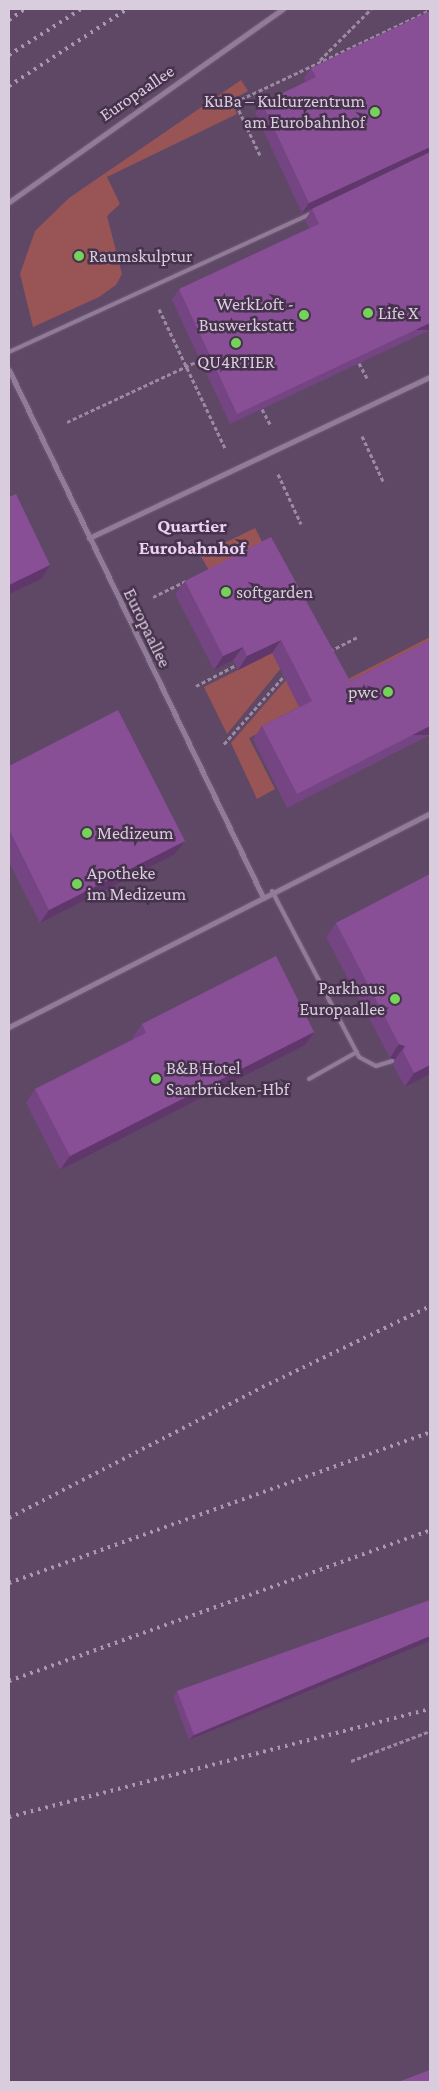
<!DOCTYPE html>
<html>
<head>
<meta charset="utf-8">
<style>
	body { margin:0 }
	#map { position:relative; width:439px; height:2091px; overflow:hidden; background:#513d57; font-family:"Crimson Pro",serif }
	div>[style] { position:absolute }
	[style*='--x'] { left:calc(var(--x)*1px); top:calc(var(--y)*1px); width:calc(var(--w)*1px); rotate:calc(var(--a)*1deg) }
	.built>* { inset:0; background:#5f4866; transform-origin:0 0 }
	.green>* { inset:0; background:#995456 }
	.path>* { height:3px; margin-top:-1.5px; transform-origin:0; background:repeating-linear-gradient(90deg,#9b8ba0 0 4px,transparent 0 6.5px) }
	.roads { filter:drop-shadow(0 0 1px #6d5d73) drop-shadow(0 0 1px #6d5d73) }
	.lane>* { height:4px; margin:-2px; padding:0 2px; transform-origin:2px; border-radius:2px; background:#927b98 }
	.street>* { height:5px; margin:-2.5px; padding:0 2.5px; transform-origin:2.5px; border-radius:2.5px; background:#927b98 }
	.rail>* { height:4px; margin-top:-2px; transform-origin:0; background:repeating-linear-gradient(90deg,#a899ad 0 2.5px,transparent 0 7.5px) }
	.wall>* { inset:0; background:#754482 }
	.shaded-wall>* { inset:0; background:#5f376a; transform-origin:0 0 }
	.building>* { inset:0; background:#884f97 }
	.dots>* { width:14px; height:14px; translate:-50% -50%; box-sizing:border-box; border:2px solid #46324c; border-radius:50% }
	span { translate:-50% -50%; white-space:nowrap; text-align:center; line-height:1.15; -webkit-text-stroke:5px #46324c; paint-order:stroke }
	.street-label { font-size:18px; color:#d9cddd }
	.poi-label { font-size:18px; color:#d9cddd }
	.right { translate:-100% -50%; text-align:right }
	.left { translate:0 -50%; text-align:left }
	.neighbourhood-label { font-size:19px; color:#ebd2f2; font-weight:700 }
	.frame { position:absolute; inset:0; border:10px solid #d9cddd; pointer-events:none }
</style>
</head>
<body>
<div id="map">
	<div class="built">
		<div style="left:9px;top:9px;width:421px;height:2073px"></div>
	</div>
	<div class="green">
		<div style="clip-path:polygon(241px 80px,248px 91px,231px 100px,237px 114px,107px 177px,120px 204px,107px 216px,122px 274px,116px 285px,99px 297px,33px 327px,20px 274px,35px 231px,69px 198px)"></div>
		<div style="clip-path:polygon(255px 528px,309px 634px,227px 734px,204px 687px,262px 658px,200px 555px)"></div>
		<div style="clip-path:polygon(430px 637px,430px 646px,249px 738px,275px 789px,257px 799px,231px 743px,285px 681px,298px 675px,311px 698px)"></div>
	</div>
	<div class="path">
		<div style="--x:418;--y:16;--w:13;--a:-27"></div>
		<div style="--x:320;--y:60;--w:72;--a:-45"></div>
		<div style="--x:260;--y:155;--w:59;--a:-115.3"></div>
		<div style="--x:235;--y:102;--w:202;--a:-25.2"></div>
		<div style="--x:418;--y:16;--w:4;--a:63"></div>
		<div style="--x:159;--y:309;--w:154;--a:64.6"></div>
		<div style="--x:359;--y:363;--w:19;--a:62"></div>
		<div style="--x:262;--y:409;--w:19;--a:62"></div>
		<div style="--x:67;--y:422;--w:147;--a:-25"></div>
		<div style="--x:362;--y:436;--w:50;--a:65"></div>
		<div style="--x:278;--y:474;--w:55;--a:65.3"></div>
		<div style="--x:153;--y:597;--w:39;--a:-26"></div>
		<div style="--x:330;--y:651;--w:30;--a:-27"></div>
		<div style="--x:196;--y:686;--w:45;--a:-27.7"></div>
		<div style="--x:224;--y:744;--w:92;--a:-48.5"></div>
		<div style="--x:351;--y:1761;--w:85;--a:-20.8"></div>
	</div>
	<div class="roads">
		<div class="lane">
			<div style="--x:9;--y:352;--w:332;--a:-24.6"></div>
			<div style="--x:272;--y:891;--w:187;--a:62.3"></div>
			<div style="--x:359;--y:1057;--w:19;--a:28"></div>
			<div style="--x:376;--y:1066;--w:17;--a:-17"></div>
			<div style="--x:309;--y:1079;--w:55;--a:-29.4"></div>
		</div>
		<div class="street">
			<div style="--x:9;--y:202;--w:335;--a:-35.2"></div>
			<div style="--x:9;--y:370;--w:585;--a:64.27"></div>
			<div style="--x:89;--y:538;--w:377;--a:-25.3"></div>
			<div style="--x:9;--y:1027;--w:472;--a:-26.9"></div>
		</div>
	</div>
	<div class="rail">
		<div style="--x:9;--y:20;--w:19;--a:-35"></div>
		<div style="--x:9;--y:55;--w:85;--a:-32.6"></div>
		<div style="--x:9;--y:86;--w:141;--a:-33.1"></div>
		<div style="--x:9;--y:1518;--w:292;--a:-27.3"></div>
		<div style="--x:269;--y:1384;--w:179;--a:-25.8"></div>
		<div style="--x:9;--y:1583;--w:447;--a:-19.7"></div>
		<div style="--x:9;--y:1681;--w:447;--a:-19.7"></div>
		<div style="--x:9;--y:1817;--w:435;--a:-14.4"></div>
	</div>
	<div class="wall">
		<div style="clip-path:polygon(430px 11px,430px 330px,230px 424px,172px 300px,179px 289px,309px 228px,305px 220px,312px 209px,356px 188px,302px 213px,255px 113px,262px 103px,306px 82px,304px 78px,311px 68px)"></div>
		<div style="clip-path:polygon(185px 581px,350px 681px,430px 640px,430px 735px,287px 808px,253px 739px,262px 726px,299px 707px,272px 653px,238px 670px,233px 660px,214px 670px,175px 594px)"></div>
		<div style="clip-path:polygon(9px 766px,185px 841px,175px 854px,40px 923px,9px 862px)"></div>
		<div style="clip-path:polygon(430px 874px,430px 1074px,405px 1087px,393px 1065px,395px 1059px,390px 1058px,326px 937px,336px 923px)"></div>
		<div style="clip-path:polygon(142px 1024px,314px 1032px,305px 1045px,60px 1170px,26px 1103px,35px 1089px,133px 1039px,132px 1038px)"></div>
		<div style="clip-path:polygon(430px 1600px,189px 1740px,173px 1697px,177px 1691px)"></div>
	</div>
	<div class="shaded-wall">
		<div style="clip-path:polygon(430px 147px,430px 152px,428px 155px,302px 213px,309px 203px)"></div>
		<div style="left:430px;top:323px;width:7px;height:213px;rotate:90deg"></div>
		<div style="clip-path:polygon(50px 565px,41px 579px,9px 594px,9px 585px)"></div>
		<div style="clip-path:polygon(281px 640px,272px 653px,238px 670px,247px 656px)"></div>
		<div style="clip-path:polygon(243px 647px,233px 660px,214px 670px,223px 656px)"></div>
		<div style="left:430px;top:726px;width:9px;height:149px;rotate:90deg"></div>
		<div style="clip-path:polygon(185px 841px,175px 854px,40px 923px,49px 910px)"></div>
		<div style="clip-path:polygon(314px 1032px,305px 1045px,60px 1170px,70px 1156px)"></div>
		<div style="clip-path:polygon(399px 1044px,405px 1046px,395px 1059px,390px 1058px)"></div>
		<div style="clip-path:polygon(430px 1065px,430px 1074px,405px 1087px,414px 1073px)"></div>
		<div style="clip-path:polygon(430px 1636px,430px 1641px,189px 1740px,194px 1735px)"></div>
	</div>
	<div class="building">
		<div style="clip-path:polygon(430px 11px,430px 147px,309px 203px,262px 103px,316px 77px,311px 68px)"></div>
		<div style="clip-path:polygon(430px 152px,430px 323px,237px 414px,179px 289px,319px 224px,312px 209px)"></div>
		<div style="clip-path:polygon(16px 494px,50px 565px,9px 585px,9px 497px)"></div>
		<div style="clip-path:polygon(271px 537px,350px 681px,430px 640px,430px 726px,297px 794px,262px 726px,312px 701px,281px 640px,247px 656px,243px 647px,223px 656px,185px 581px)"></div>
		<div style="clip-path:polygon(118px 710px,185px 841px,49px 910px,9px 829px,9px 766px)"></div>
		<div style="clip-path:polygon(430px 874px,430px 1065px,414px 1073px,403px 1051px,405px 1046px,399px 1044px,336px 923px)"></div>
		<div style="clip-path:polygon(276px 956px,314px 1032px,70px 1156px,35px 1089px,146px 1033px,142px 1024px)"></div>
		<div style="clip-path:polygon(430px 1600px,430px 1636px,194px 1735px,177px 1691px)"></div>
		<div style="clip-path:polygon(430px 2070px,430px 2082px,398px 2082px)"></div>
	</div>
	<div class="dots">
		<div style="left:375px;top:112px;background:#76d25a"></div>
		<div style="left:79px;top:256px;background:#76d25a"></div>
		<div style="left:368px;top:313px;background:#76d25a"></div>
		<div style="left:304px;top:315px;background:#76d25a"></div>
		<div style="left:236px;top:343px;background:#76d25a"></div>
		<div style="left:226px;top:592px;background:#76d25a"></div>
		<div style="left:388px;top:692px;background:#76d25a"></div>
		<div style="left:87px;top:833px;background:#76d25a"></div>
		<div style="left:77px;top:884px;background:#76d25a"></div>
		<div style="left:395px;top:999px;background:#76d25a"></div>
		<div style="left:156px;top:1079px;background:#76d25a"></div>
	</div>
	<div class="street-label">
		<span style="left:137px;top:93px;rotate:-34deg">Europaallee</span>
		<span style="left:147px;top:628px;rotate:64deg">Europaallee</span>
	</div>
	<div class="poi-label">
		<span class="right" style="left:365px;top:112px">KuBa – Kulturzentrum<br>am Eurobahnhof</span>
		<span class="left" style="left:89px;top:256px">Raumskulptur</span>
		<span class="right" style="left:294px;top:315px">WerkLoft -<br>Buswerkstatt</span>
		<span class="left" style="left:378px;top:313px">Life X</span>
		<span style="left:236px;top:362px">QU4RTIER</span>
		<span class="left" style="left:236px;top:592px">softgarden</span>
		<span class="right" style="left:378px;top:692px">pwc</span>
		<span class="left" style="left:97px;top:833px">Medizeum</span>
		<span class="left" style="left:87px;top:884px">Apotheke<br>im Medizeum</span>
		<span class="right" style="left:385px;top:999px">Parkhaus<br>Europaallee</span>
		<span class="left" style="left:166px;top:1079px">B&amp;B Hotel<br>Saarbrücken-Hbf</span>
	</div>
	<div class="neighbourhood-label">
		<span style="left:192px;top:537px">Quartier<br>Eurobahnhof</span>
	</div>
	<div class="frame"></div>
</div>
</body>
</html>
